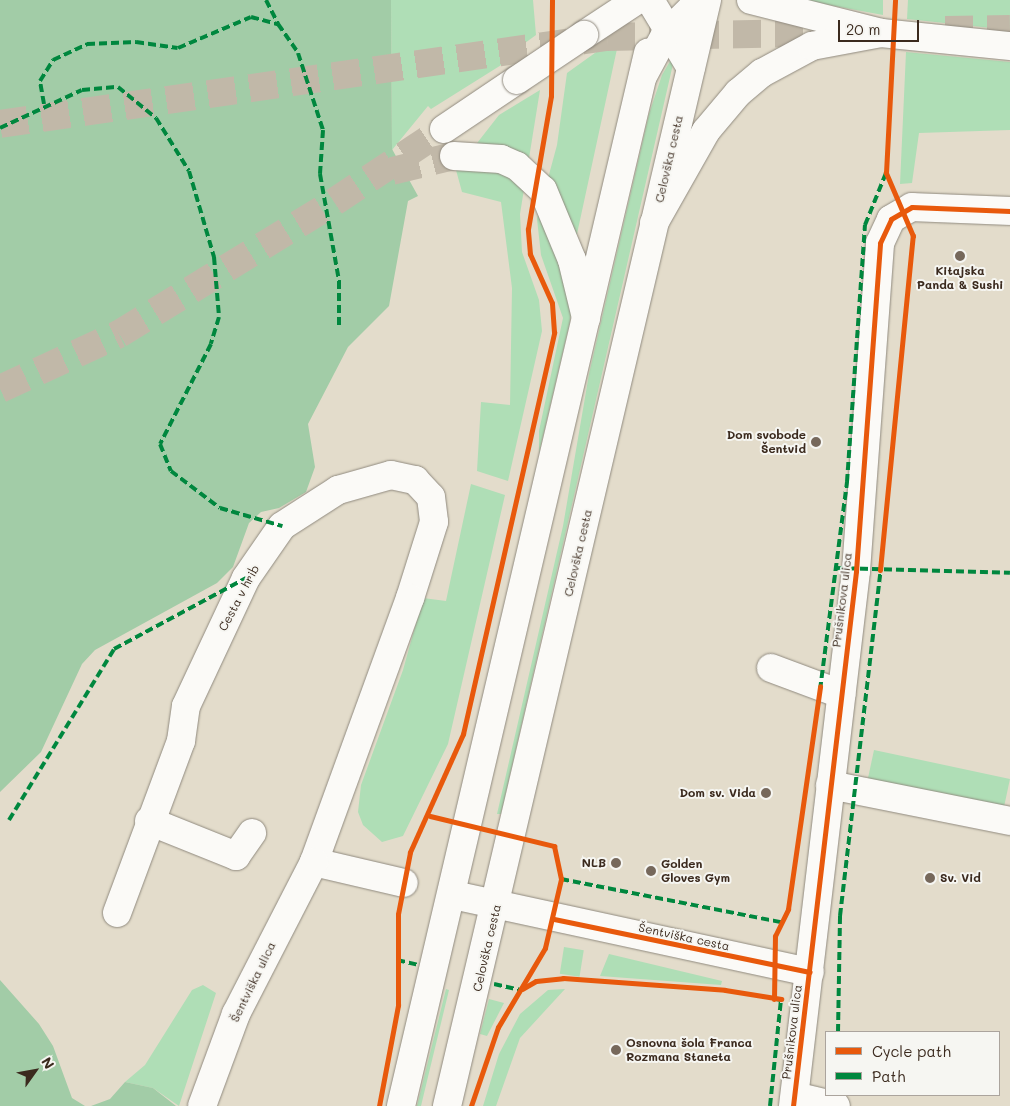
<!DOCTYPE html>
<html>
<head>
<meta charset="utf-8">
<style>
	body { margin:0 }
	#map { position:relative; width:1010px; height:1106px; overflow:hidden; background:#e3dccb; font-family:Mali,sans-serif }
	div>[style] { position:absolute }
	[style*='--x'] { left:calc(var(--x)*1px); top:calc(var(--y)*1px); width:calc(var(--w)*1px); rotate:calc(var(--a)*1deg) }
	.green>* { inset:0; background:#afdeb6; transform-origin:0 0 }
	.forest>* { inset:0; background:#a2cca7 }
	.highway-tunnel>* { height:28px; margin-top:-14px; transform-origin:0; background:repeating-linear-gradient(90deg,#c1b8a8 0 28px,transparent 0 42px) }
	.roads { filter:drop-shadow(0 0 1px #908a7f) drop-shadow(0 0 1px #908a7f) }
	.minor>* { height:28px; margin:-14px; padding:0 14px; transform-origin:14px; border-radius:14px; background:#fbfaf7 }
	.major>* { height:28px; margin:-14px; padding:0 14px; transform-origin:14px; border-radius:14px; background:#fbfaf7 }
	.highway>* { height:28px; margin:-14px; padding:0 14px; transform-origin:14px; border-radius:14px; background:#fbfaf7 }
	.bridges { filter:drop-shadow(0 0 1px #908a7f) drop-shadow(0 0 1px #908a7f) }
	.highway-bridge>* { height:28px; margin:-14px; padding:0 14px; transform-origin:14px; border-radius:14px; background:#fbfaf7 }
	.quiet>* { height:4px; margin-top:-2px; transform-origin:0; background:repeating-linear-gradient(90deg,#00873e 0 8px,transparent 0 12px) }
	.cycleway>* { height:5px; margin:-2.5px; padding:0 2.5px; transform-origin:2.5px; border-radius:2.5px; background:#e8590c }
	.dots>* { width:14px; height:14px; translate:-50% -50%; box-sizing:border-box; border:2px solid #f6f6f2; border-radius:50% }
	span { translate:-50% -50%; white-space:nowrap; text-align:center; line-height:1.15; -webkit-text-stroke:4px #f6f6f2; paint-order:stroke }
	.street-label { font-size:12px; color:#3b2a1e }
	.poi-label { font-size:12px; color:#3b2a1e; font-weight:700 }
	.right { translate:-100% -50%; text-align:right }
	.left { translate:0 -50%; text-align:left }
	.legend { position:absolute; left:825px; top:1031px; width:175px; height:65px; box-sizing:border-box; background:#f6f6f2; border:1px solid #aba49d; margin:0; padding:6px 9px; list-style:none; font-size:15px; color:#3b2a1e }
	.legend li { display:flex; align-items:center; gap:10px; height:25px }
	.legend b { width:25px; border:1px solid #aba49d }
	.north { position:absolute; left:10px; top:1046px; width:50px; height:50px; -webkit-text-stroke:4px #f6f6f2; paint-order:stroke; rotate:58deg; font-size:14px; font-weight:700; line-height:20px; text-align:center; color:#3b2a1e }
	.north::after { content:''; display:block; margin:auto; width:18px; height:22px; background:#3b2a1e; clip-path:polygon(50% 0,100% 100%,50% 72%,0 100%) }
	.scale { position:absolute; left:838px; top:20px; width:81px; height:22px; box-sizing:border-box; border:2px solid #3b2a1e; border-top:0; padding-left:6px; font-size:15px; line-height:18px; white-space:nowrap; color:#3b2a1e; -webkit-text-stroke:4px #f6f6f2; paint-order:stroke }
</style>
</head>
<body>
<div id="map">
	<div class="green">
		<div style="clip-path:polygon(391px 0,533px 0,536px 35px,525px 43px,525px 50px,431px 109px,428px 106px,392px 150px)"></div>
		<div style="clip-path:polygon(802px 0,883px 0,883px 15px)"></div>
		<div style="clip-path:polygon(908px 0,1010px 0,1010px 30px,907px 19px)"></div>
		<div style="clip-path:polygon(620px 35px,577px 234px,570px 322px,539px 453px,539px 431px,563px 318px,541px 255px,537px 219px,557px 145px,567px 73px)"></div>
		<div style="clip-path:polygon(676px 51px,501px 814px,497px 814px,563px 526px,589px 374px,649px 114px,662px 75px)"></div>
		<div style="clip-path:polygon(906px 52px,1010px 62px,1010px 130px,919px 133px,912px 183px,900px 184px)"></div>
		<div style="clip-path:polygon(540px 90px,520px 214px,522px 252px,539px 300px,542px 331px,508px 481px,477px 471px,481px 402px,510px 405px,512px 288px,501px 202px,462px 192px,456px 170px,499px 115px)"></div>
		<div style="clip-path:polygon(471px 484px,505px 495px,448px 744px,403px 836px,382px 842px,363px 825px,358px 812px,361px 785px,403px 670px,423px 598px,446px 601px)"></div>
		<div style="left:874px;top:750px;width:139px;height:31px;rotate:12deg"></div>
		<div style="left:564px;top:947px;width:20px;height:27px;rotate:9deg"></div>
		<div style="clip-path:polygon(609px 954px,722px 981px,721px 985px,600px 976px)"></div>
		<div style="clip-path:polygon(203px 985px,216px 993px,179px 1106px,153px 1088px,125px 1082px,145px 1065px,192px 990px)"></div>
		<div style="clip-path:polygon(446px 989px,449px 990px,427px 1081px,421px 1106px,417px 1106px)"></div>
		<div style="clip-path:polygon(565px 989px,520px 1038px,496px 1106px,483px 1106px,499px 1054px,520px 1014px,548px 990px)"></div>
		<div style="clip-path:polygon(489px 999px,504px 1003px,487px 1036px,480px 1034px)"></div>
	</div>
	<div class="forest">
		<div style="clip-path:polygon(0 0,391px 0,392px 149px,418px 196px,408px 201px,389px 306px,348px 347px,308px 424px,315px 467px,306px 492px,279px 508px,261px 512px,249px 523px,233px 567px,217px 583px,95px 650px,82px 664px,41px 752px,0 792px)"></div>
		<div style="clip-path:polygon(0 980px,39px 1024px,53px 1046px,72px 1098px,85px 1106px,0 1106px)"></div>
		<div style="clip-path:polygon(125px 1082px,153px 1088px,176px 1106px,91px 1106px,110px 1099px)"></div>
	</div>
	<div class="highway-tunnel">
		<div style="--x:945;--y:30;--w:65;--a:-0.9"></div>
		<div style="--x:0;--y:124;--w:613;--a:-8.16"></div>
		<div style="--x:607;--y:37;--w:238;--a:-1.2"></div>
		<div style="--x:392;--y:171;--w:64;--a:-13.6"></div>
		<div style="--x:0;--y:389;--w:131;--a:-24.8"></div>
		<div style="--x:119;--y:334;--w:252;--a:-31.5"></div>
		<div style="--x:334;--y:202;--w:132;--a:-33.6"></div>
	</div>
	<div class="roads">
		<div class="minor">
			<div style="--x:771;--y:668;--w:75;--a:20.4"></div>
			<div style="--x:830;--y:785;--w:184;--a:11.3"></div>
			<div style="--x:149;--y:821;--w:94;--a:21.9"></div>
			<div style="--x:236;--y:856;--w:28;--a:-55"></div>
			<div style="--x:314;--y:862;--w:92;--a:13.1"></div>
			<div style="--x:453;--y:895;--w:365;--a:12.2"></div>
			<div style="--x:117;--y:913;--w:184;--a:-69.6"></div>
			<div style="--x:181;--y:741;--w:35;--a:-82"></div>
			<div style="--x:186;--y:706;--w:141;--a:-64.9"></div>
			<div style="--x:246;--y:578;--w:63;--a:-55.3"></div>
			<div style="--x:282;--y:526;--w:67;--a:-32.7"></div>
			<div style="--x:338;--y:490;--w:55;--a:-15.8"></div>
			<div style="--x:391;--y:475;--w:25;--a:12"></div>
			<div style="--x:415;--y:480;--w:23;--a:47"></div>
			<div style="--x:431;--y:497;--w:25;--a:83"></div>
			<div style="--x:434;--y:522;--w:80;--a:107.5"></div>
			<div style="--x:410;--y:598;--w:281;--a:110"></div>
			<div style="--x:314;--y:862;--w:171;--a:117.2"></div>
			<div style="--x:236;--y:1014;--w:98;--a:110.3"></div>
			<div style="--x:795;--y:1096;--w:42;--a:13.7"></div>
			<div style="--x:793;--y:1106;--w:539;--a:-83.28"></div>
			<div style="--x:856;--y:571;--w:329;--a:-85.8"></div>
			<div style="--x:880;--y:243;--w:26;--a:-65"></div>
			<div style="--x:891;--y:219;--w:24;--a:-30"></div>
			<div style="--x:912;--y:207;--w:98;--a:2.3"></div>
		</div>
		<div class="major">
			<div style="--x:401;--y:1106;--w:1082;--a:-76.8"></div>
			<div style="--x:447;--y:1106;--w:1136;--a:-76.77"></div>
		</div>
		<div class="highway">
			<div style="--x:650;--y:0;--w:79;--a:58.9"></div>
			<div style="--x:751;--y:0;--w:134;--a:14.2"></div>
			<div style="--x:881;--y:33;--w:130;--a:5.8"></div>
			<div style="--x:584;--y:35;--w:64;--a:-33.4"></div>
			<div style="--x:643;--y:76;--w:47;--a:-61.8"></div>
			<div style="--x:665;--y:35;--w:49;--a:-45"></div>
			<div style="--x:444;--y:129;--w:88;--a:-33.9"></div>
			<div style="--x:454;--y:156;--w:47;--a:3.7"></div>
			<div style="--x:501;--y:159;--w:17;--a:24"></div>
			<div style="--x:517;--y:166;--w:35;--a:43"></div>
			<div style="--x:543;--y:190;--w:76;--a:67.5"></div>
			<div style="--x:572;--y:260;--w:60;--a:76.4"></div>
			<div style="--x:654;--y:223;--w:106;--a:-60.5"></div>
			<div style="--x:706;--y:131;--w:50;--a:-49.9"></div>
			<div style="--x:738;--y:93;--w:31;--a:-40"></div>
			<div style="--x:762;--y:73;--w:57;--a:-28.4"></div>
			<div style="--x:812;--y:46;--w:70;--a:-10.7"></div>
		</div>
	</div>
	<div class="bridges">
		<div class="highway-bridge">
			<div style="--x:517;--y:80;--w:81;--a:-33.9"></div>
		</div>
	</div>
	<div class="quiet">
		<div style="--x:266;--y:0;--w:27;--a:63"></div>
		<div style="--x:44;--y:104;--w:23;--a:-100"></div>
		<div style="--x:40;--y:81;--w:25;--a:-58"></div>
		<div style="--x:53;--y:60;--w:38;--a:-25"></div>
		<div style="--x:87;--y:44;--w:49;--a:-2.3"></div>
		<div style="--x:136;--y:42;--w:42;--a:8.1"></div>
		<div style="--x:178;--y:48;--w:79;--a:-23"></div>
		<div style="--x:251;--y:17;--w:28;--a:15"></div>
		<div style="--x:278;--y:24;--w:35;--a:55"></div>
		<div style="--x:298;--y:53;--w:81;--a:72"></div>
		<div style="--x:323;--y:130;--w:44;--a:93.9"></div>
		<div style="--x:320;--y:174;--w:109;--a:79.9"></div>
		<div style="--x:339;--y:281;--w:45;--a:90"></div>
		<div style="--x:0;--y:128;--w:90;--a:-24.9"></div>
		<div style="--x:82;--y:90;--w:36;--a:-5"></div>
		<div style="--x:118;--y:87;--w:49;--a:39.2"></div>
		<div style="--x:156;--y:118;--w:62;--a:58.1"></div>
		<div style="--x:189;--y:171;--w:90;--a:73.8"></div>
		<div style="--x:214;--y:257;--w:60;--a:85.2"></div>
		<div style="--x:219;--y:317;--w:28;--a:107"></div>
		<div style="--x:211;--y:344;--w:112;--a:117"></div>
		<div style="--x:160;--y:444;--w:29;--a:68"></div>
		<div style="--x:171;--y:471;--w:61;--a:37.1"></div>
		<div style="--x:220;--y:508;--w:65;--a:16.2"></div>
		<div style="--x:836;--y:568;--w:174;--a:1.6"></div>
		<div style="--x:820;--y:690;--w:210;--a:-82.6"></div>
		<div style="--x:847;--y:482;--w:258;--a:-86"></div>
		<div style="--x:865;--y:225;--w:56;--a:-68"></div>
		<div style="--x:9;--y:820;--w:201;--a:-58.4"></div>
		<div style="--x:114;--y:649;--w:150;--a:-28.3"></div>
		<div style="--x:561;--y:879;--w:224;--a:11.1"></div>
		<div style="--x:397;--y:960;--w:23;--a:13"></div>
		<div style="--x:494;--y:984;--w:27;--a:13"></div>
		<div style="--x:838;--y:1032;--w:116;--a:-89"></div>
		<div style="--x:840;--y:916;--w:353;--a:-83.3"></div>
		<div style="--x:770;--y:1106;--w:107;--a:-84.1"></div>
		<div style="--x:781;--y:1000;--w:5;--a:-169"></div>
	</div>
	<div class="cycleway">
		<div style="--x:880;--y:570;--w:336;--a:-84.4"></div>
		<div style="--x:913;--y:236;--w:69;--a:-113.2"></div>
		<div style="--x:886;--y:173;--w:173;--a:-87"></div>
		<div style="--x:430;--y:816;--w:128;--a:13.6"></div>
		<div style="--x:554;--y:846;--w:34;--a:78"></div>
		<div style="--x:561;--y:879;--w:71;--a:103.1"></div>
		<div style="--x:545;--y:948;--w:92;--a:120.7"></div>
		<div style="--x:498;--y:1027;--w:83;--a:108.9"></div>
		<div style="--x:554;--y:919;--w:261;--a:11.7"></div>
		<div style="--x:522;--y:989;--w:16;--a:-30"></div>
		<div style="--x:536;--y:981;--w:27;--a:-6"></div>
		<div style="--x:563;--y:978;--w:162;--a:4.2"></div>
		<div style="--x:725;--y:990;--w:57;--a:9.1"></div>
		<div style="--x:774;--y:999;--w:63;--a:-89.1"></div>
		<div style="--x:775;--y:936;--w:30;--a:-64"></div>
		<div style="--x:788;--y:909;--w:225;--a:-81.8"></div>
		<div style="--x:379;--y:1106;--w:103;--a:-79.3"></div>
		<div style="--x:398;--y:1005;--w:91;--a:-90"></div>
		<div style="--x:398;--y:914;--w:63;--a:-79"></div>
		<div style="--x:410;--y:852;--w:129;--a:-65.8"></div>
		<div style="--x:463;--y:734;--w:412;--a:-77.2"></div>
		<div style="--x:554;--y:332;--w:29;--a:-94"></div>
		<div style="--x:552;--y:303;--w:54;--a:-114.2"></div>
		<div style="--x:530;--y:254;--w:25;--a:-95"></div>
		<div style="--x:528;--y:229;--w:135;--a:-80.2"></div>
		<div style="--x:551;--y:96;--w:96;--a:-89.4"></div>
		<div style="--x:793;--y:1106;--w:539;--a:-83.28"></div>
		<div style="--x:856;--y:571;--w:329;--a:-85.8"></div>
		<div style="--x:880;--y:243;--w:26;--a:-65"></div>
		<div style="--x:891;--y:219;--w:24;--a:-30"></div>
		<div style="--x:912;--y:207;--w:98;--a:2.3"></div>
	</div>
	<div class="dots">
		<div style="left:960px;top:256px;background:#76685b"></div>
		<div style="left:816px;top:442px;background:#76685b"></div>
		<div style="left:766px;top:793px;background:#76685b"></div>
		<div style="left:616px;top:863px;background:#76685b"></div>
		<div style="left:651px;top:871px;background:#76685b"></div>
		<div style="left:930px;top:878px;background:#76685b"></div>
		<div style="left:616px;top:1050px;background:#76685b"></div>
	</div>
	<div class="street-label">
		<span style="left:669px;top:159px;rotate:-77deg">Celovška cesta</span>
		<span style="left:578px;top:553px;rotate:-77deg">Celovška cesta</span>
		<span style="left:239px;top:598px;rotate:-62deg">Cesta v hrib</span>
		<span style="left:842px;top:600px;rotate:-83deg">Prušnikova ulica</span>
		<span style="left:684px;top:937px;rotate:12deg">Šentviška cesta</span>
		<span style="left:487px;top:948px;rotate:-77deg">Celovška cesta</span>
		<span style="left:253px;top:982px;rotate:-64deg">Šentviška ulica</span>
		<span style="left:792px;top:1032px;rotate:-83deg">Prušnikova ulica</span>
	</div>
	<div class="poi-label">
		<span style="left:960px;top:278px">Kitajska<br>Panda &amp; Sushi</span>
		<span class="right" style="left:806px;top:442px">Dom svobode<br>Šentvid</span>
		<span class="right" style="left:756px;top:793px">Dom sv. Vida</span>
		<span class="right" style="left:606px;top:863px">NLB</span>
		<span class="left" style="left:661px;top:871px">Golden<br>Gloves Gym</span>
		<span class="left" style="left:940px;top:878px">Sv. Vid</span>
		<span class="left" style="left:626px;top:1050px">Osnovna šola Franca<br>Rozmana Staneta</span>
	</div>
	<ul class="legend">
	<li><b style="height:6px;background:#e8590c"></b>Cycle path</li>
	<li><b style="height:6px;background:#00873e"></b>Path</li>
	</ul>
	<div class="north">N</div>
	<div class="scale">20 m</div>
</div>
</body>
</html>
